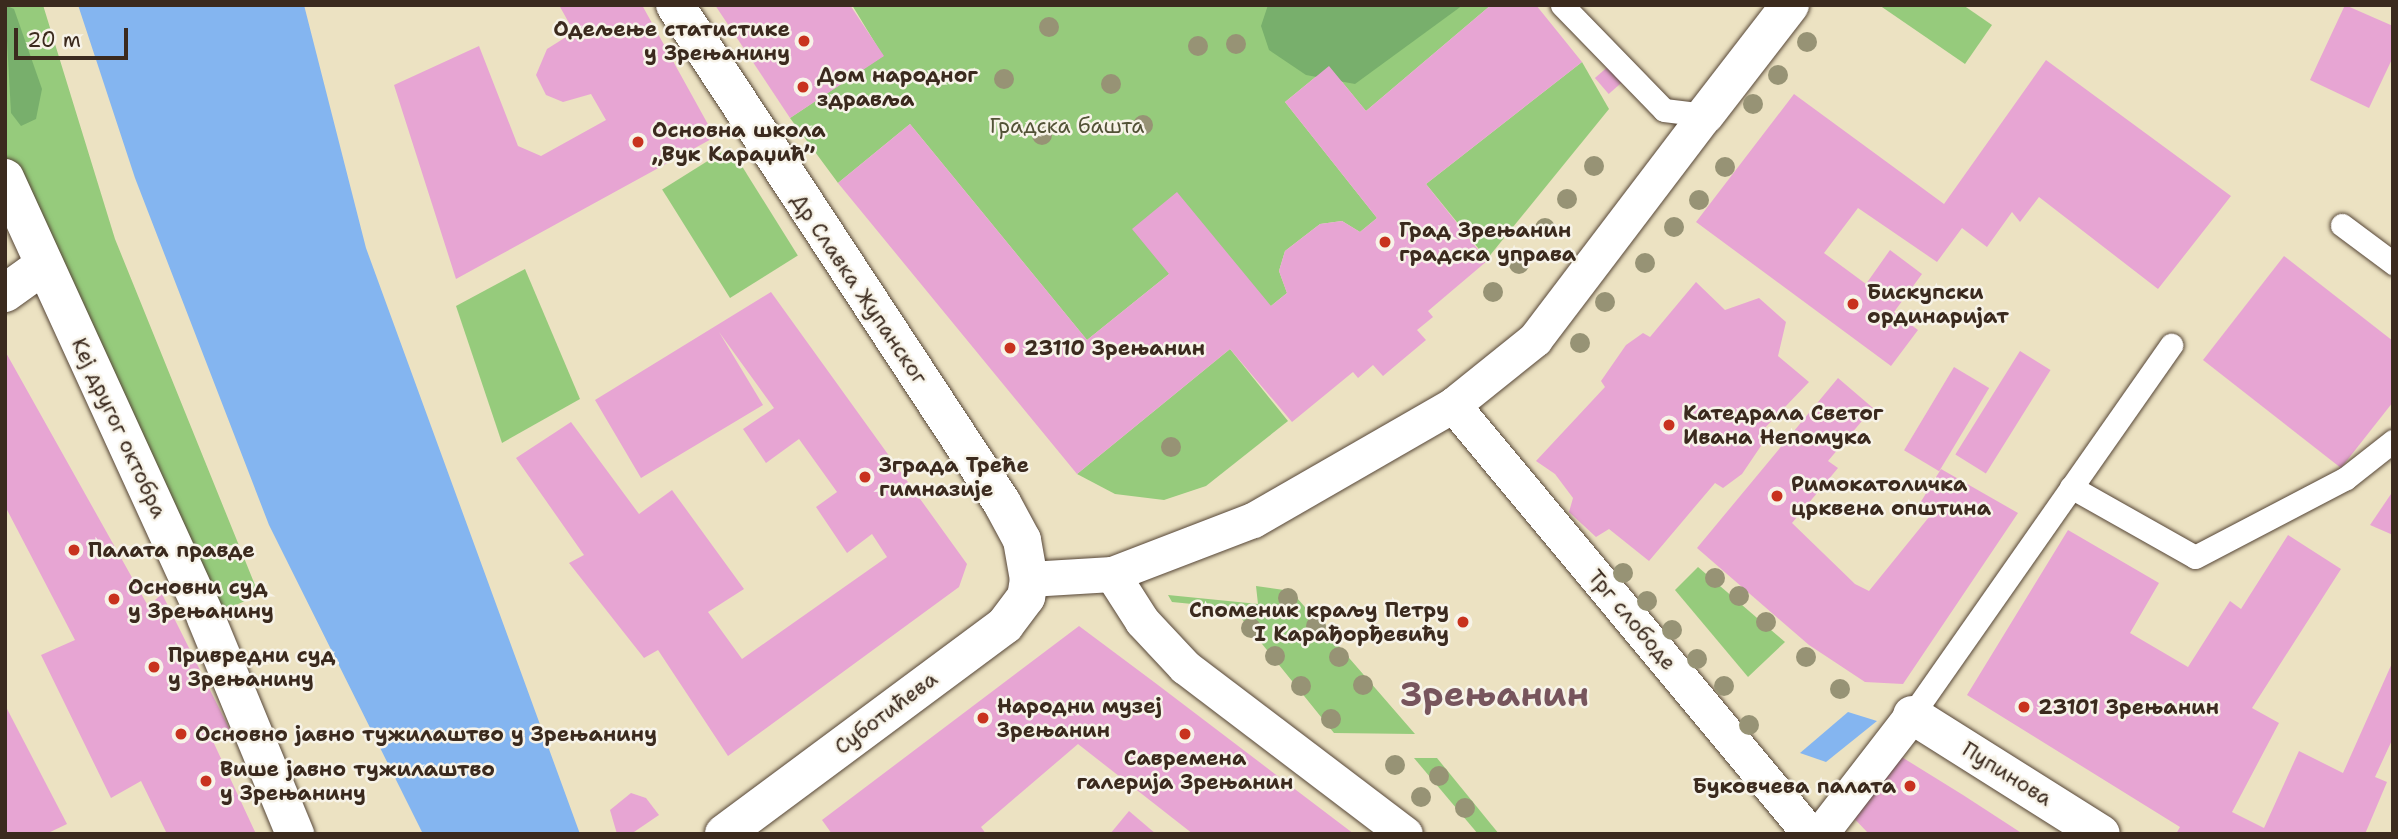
<!DOCTYPE html>
<html>
<head>
<meta charset="utf-8">
<style>
	body { margin:0 }
	#map { position:relative; width:2398px; height:839px; overflow:hidden; background:#ece2c2; font-family:"Shantell Sans",sans-serif }
	div>[style] { position:absolute }
	[style*='--x'] { left:calc(var(--x)*1px); top:calc(var(--y)*1px); width:calc(var(--w)*1px); rotate:calc(var(--a)*1deg) }
	.green>* { inset:0; background:#96cb7c; transform-origin:0 0 }
	.forest>* { inset:0; background:#78af6c }
	.water>* { inset:0; background:#84b5f0 }
	.building>* { inset:0; background:#e7a5d3; transform-origin:0 0 }
	.roads { filter:drop-shadow(0 0 2px #564637) drop-shadow(0 0 2px #564637) }
	.service>* { height:23px; margin:-11.5px; padding:0 11.5px; transform-origin:11.5px; border-radius:11.5px; background:#fff }
	.pedestrian>* { height:35px; margin:-17.5px; padding:0 17.5px; transform-origin:17.5px; border-radius:17.5px; background:#fff }
	.minor>* { height:38px; margin:-19px; padding:0 19px; transform-origin:19px; border-radius:19px; background:#fff }
	.tertiary>* { height:38px; margin:-19px; padding:0 19px; transform-origin:19px; border-radius:19px; background:#fff }
	.trees>* { width:20px; height:20px; margin:-10px; border-radius:50%; background:#979375 }
	.dots>* { width:19px; height:19px; translate:-50% -50%; box-sizing:border-box; border:4px solid #f7f3e8; border-radius:50% }
	span { translate:-50% -50%; white-space:nowrap; text-align:center; line-height:1.15; -webkit-text-stroke:5px #f7f3e8; paint-order:stroke }
	.poi-label { font-size:21px; color:#3b2a1e; font-weight:700 }
	.right { translate:-100% -50%; text-align:right }
	.left { translate:0 -50%; text-align:left }
	.park-label { font-size:21px; color:#525236 }
	.street-label { font-size:21px; color:#3b2a1e }
	.town-label { font-size:35px; color:#77555d; font-weight:700 }
	.frame { position:absolute; inset:0; border:7px solid #3b2a1e; pointer-events:none }
	.scale { position:absolute; left:14px; top:28px; width:114px; height:32px; box-sizing:border-box; border:4px solid #3b2a1e; border-top:0; padding-left:9px; font-size:21px; line-height:24px; white-space:nowrap; color:#3b2a1e; -webkit-text-stroke:5px #f7f3e8; paint-order:stroke }
</style>
</head>
<body>
<div id="map">
	<div class="green">
		<div style="clip-path:polygon(5px 5px,43px 5px,115px 239px,259px 595px,206px 618px,5px 178px)"></div>
		<div style="clip-path:polygon(852px 5px,1491px 5px,1366px 111px,1329px 66px,1285px 102px,1377px 218px,1360px 232px,1342px 221px,1320px 224px,1285px 251px,1279px 271px,1287px 293px,1271px 306px,1169px 274px,1087px 340px,910px 124px,838px 183px,790px 118px,883px 56px)"></div>
		<div style="clip-path:polygon(1879px 5px,1963px 5px,1992px 25px,1965px 64px)"></div>
		<div style="clip-path:polygon(1582px 62px,1609px 109px,1487px 259px,1426px 184px)"></div>
		<div style="left:730px;top:147px;width:128px;height:80px;rotate:58deg"></div>
		<div style="clip-path:polygon(525px 269px,580px 399px,502px 443px,456px 306px)"></div>
		<div style="clip-path:polygon(1230px 349px,1288px 421px,1206px 486px,1164px 500px,1115px 494px,1077px 474px)"></div>
		<div style="clip-path:polygon(1698px 567px,1785px 642px,1748px 677px,1675px 590px)"></div>
		<div style="clip-path:polygon(1256px 586px,1291px 591px,1415px 734px,1334px 733px,1233px 608px,1172px 602px,1168px 595px,1258px 604px)"></div>
		<div style="clip-path:polygon(1414px 758px,1437px 758px,1499px 834px,1478px 834px)"></div>
	</div>
	<div class="forest">
		<div style="clip-path:polygon(5px 5px,14px 9px,42px 89px,36px 119px,21px 126px,11px 113px)"></div>
		<div style="clip-path:polygon(1268px 5px,1463px 5px,1355px 84px,1306px 75px,1269px 50px,1261px 26px)"></div>
	</div>
	<div class="water">
		<div style="clip-path:polygon(78px 5px,304px 5px,366px 248px,580px 834px,423px 834px,269px 525px,135px 178px)"></div>
		<div style="clip-path:polygon(1848px 712px,1877px 721px,1826px 762px,1800px 753px)"></div>
	</div>
	<div class="building">
		<div style="clip-path:polygon(559px 5px,642px 5px,715px 137px,456px 279px,394px 85px,479px 46px,518px 146px,541px 156px,606px 120px,591px 94px,563px 102px,546px 95px,536px 75px,547px 49px,574px 32px)"></div>
		<div style="clip-path:polygon(715px 5px,850px 5px,884px 56px,790px 118px)"></div>
		<div style="clip-path:polygon(1491px 5px,1536px 5px,1582px 62px,1426px 184px,1487px 261px,1428px 311px,1433px 317px,1417px 330px,1426px 340px,1383px 376px,1373px 365px,1358px 378px,1353px 372px,1292px 422px,1230px 349px,1077px 474px,838px 183px,910px 124px,1087px 340px,1169px 274px,1132px 229px,1177px 192px,1271px 306px,1287px 293px,1279px 271px,1285px 251px,1320px 224px,1342px 221px,1360px 232px,1377px 218px,1285px 102px,1329px 66px,1366px 111px)"></div>
		<div style="clip-path:polygon(2345px 5px,2393px 26px,2393px 57px,2369px 108px,2310px 80px)"></div>
		<div style="clip-path:polygon(2046px 60px,2231px 196px,2158px 289px,2039px 197px,2020px 222px,2012px 212px,1987px 247px,1962px 228px,1937px 262px,1858px 208px,1824px 253px,1866px 284px,1890px 250px,1922px 274px,1894px 312px,1918px 330px,1891px 366px,1696px 222px,1794px 94px,1944px 204px)"></div>
		<div style="left:1610px;top:65px;width:21px;height:20px;rotate:49deg"></div>
		<div style="clip-path:polygon(2284px 256px,2393px 341px,2393px 402px,2341px 468px,2203px 360px)"></div>
		<div style="clip-path:polygon(1696px 282px,1725px 310px,1759px 298px,1786px 322px,1778px 356px,1809px 382px,1760px 433px,1765px 440px,1742px 474px,1723px 488px,1715px 483px,1649px 561px,1609px 529px,1596px 537px,1569px 512px,1573px 498px,1555px 474px,1536px 461px,1605px 387px,1601px 381px,1626px 345px,1643px 333px,1650px 337px)"></div>
		<div style="clip-path:polygon(771px 292px,967px 564px,959px 587px,728px 756px,658px 650px,644px 658px,569px 563px,584px 555px,516px 458px,571px 422px,639px 514px,672px 490px,744px 589px,708px 612px,742px 659px,887px 557px,872px 534px,847px 553px,816px 507px,837px 492px,799px 439px,766px 463px,743px 429px,774px 408px,719px 332px,763px 405px,641px 478px,595px 400px)"></div>
		<div style="clip-path:polygon(5px 351px,148px 606px,162px 594px,231px 732px,211px 737px,256px 834px,167px 834px,141px 781px,111px 798px,41px 655px,75px 640px,5px 506px)"></div>
		<div style="left:2020px;top:351px;width:36px;height:122px;rotate:32deg"></div>
		<div style="left:1954px;top:367px;width:41px;height:97px;rotate:31deg"></div>
		<div style="clip-path:polygon(1838px 378px,1873px 408px,1828px 461px,1838px 468px,1792px 523px,1855px 584px,1869px 591px,1929px 517px,1917px 508px,1941px 469px,2018px 513px,1903px 684px,1865px 682px,1809px 645px,1697px 548px)"></div>
		<div style="clip-path:polygon(2393px 491px,2393px 535px,2370px 525px)"></div>
		<div style="clip-path:polygon(2068px 530px,2159px 583px,2130px 633px,2188px 667px,2230px 601px,2241px 609px,2288px 535px,2341px 569px,2252px 708px,2279px 723px,2232px 812px,2264px 828px,2299px 751px,2343px 773px,2393px 661px,2393px 738px,2375px 777px,2387px 782px,2365px 834px,2176px 834px,2180px 827px,1967px 695px)"></div>
		<div style="clip-path:polygon(1079px 626px,1154px 682px,1354px 834px,1193px 834px,1078px 744px,981px 827px,986px 834px,832px 834px,822px 820px)"></div>
		<div style="clip-path:polygon(5px 705px,67px 824px,46px 834px,5px 834px)"></div>
		<div style="clip-path:polygon(1900px 756px,1963px 795px,2023px 834px,1869px 834px,1848px 812px)"></div>
		<div style="clip-path:polygon(631px 793px,646px 798px,659px 815px,631px 834px,617px 834px,610px 810px)"></div>
		<div style="clip-path:polygon(1129px 811px,1156px 834px,1110px 834px)"></div>
	</div>
	<div class="roads">
		<div class="service">
			<div style="--x:1562;--y:5;--w:146;--a:45.8"></div>
			<div style="--x:1664;--y:110;--w:41;--a:7"></div>
			<div style="--x:2342;--y:225;--w:64;--a:36.7"></div>
			<div style="--x:2071;--y:487;--w:142;--a:29.4"></div>
			<div style="--x:2195;--y:557;--w:170;--a:-27.6"></div>
			<div style="--x:2346;--y:478;--w:60;--a:-38.2"></div>
			<div style="--x:1912;--y:715;--w:452;--a:-55"></div>
		</div>
		<div class="pedestrian">
			<div style="--x:1453;--y:405;--w:558;--a:50.23"></div>
			<div style="--x:1112;--y:574;--w:56;--a:57.4"></div>
			<div style="--x:1142;--y:621;--w:63;--a:46.9"></div>
			<div style="--x:1185;--y:667;--w:276;--a:37.2"></div>
			<div style="--x:1029;--y:579;--w:83;--a:-3.4"></div>
			<div style="--x:1112;--y:574;--w:151;--a:-21"></div>
			<div style="--x:1253;--y:520;--w:231;--a:-29.9"></div>
			<div style="--x:1453;--y:405;--w:105;--a:-38.8"></div>
			<div style="--x:1535;--y:339;--w:281;--a:-52.8"></div>
			<div style="--x:1820;--y:834;--w:150;--a:-52.3"></div>
		</div>
		<div class="minor">
			<div style="--x:1705;--y:115;--w:139;--a:-52.3"></div>
			<div style="--x:5;--y:178;--w:484;--a:65.4"></div>
			<div style="--x:206;--y:618;--w:234;--a:67.6"></div>
			<div style="--x:5;--y:293;--w:48;--a:-35.7"></div>
			<div style="--x:1912;--y:715;--w:223;--a:32.2"></div>
		</div>
		<div class="tertiary">
			<div style="--x:675;--y:5;--w:596;--a:56.71"></div>
			<div style="--x:1002;--y:503;--w:42;--a:61.6"></div>
			<div style="--x:1022;--y:540;--w:40;--a:80"></div>
			<div style="--x:1029;--y:579;--w:18;--a:99"></div>
			<div style="--x:1026;--y:597;--w:35;--a:127"></div>
			<div style="--x:1005;--y:625;--w:350;--a:143.4"></div>
		</div>
	</div>
	<div class="trees">
		<div style="left:1049px;top:27px"></div>
		<div style="left:1807px;top:42px"></div>
		<div style="left:1236px;top:44px"></div>
		<div style="left:1198px;top:46px"></div>
		<div style="left:1778px;top:75px"></div>
		<div style="left:1004px;top:79px"></div>
		<div style="left:1111px;top:84px"></div>
		<div style="left:1753px;top:104px"></div>
		<div style="left:1143px;top:125px"></div>
		<div style="left:1042px;top:135px"></div>
		<div style="left:1594px;top:166px"></div>
		<div style="left:1725px;top:167px"></div>
		<div style="left:1567px;top:199px"></div>
		<div style="left:1699px;top:200px"></div>
		<div style="left:1674px;top:227px"></div>
		<div style="left:1545px;top:228px"></div>
		<div style="left:1645px;top:263px"></div>
		<div style="left:1519px;top:264px"></div>
		<div style="left:1493px;top:292px"></div>
		<div style="left:1605px;top:302px"></div>
		<div style="left:1580px;top:343px"></div>
		<div style="left:1171px;top:447px"></div>
		<div style="left:1623px;top:573px"></div>
		<div style="left:1715px;top:578px"></div>
		<div style="left:1739px;top:596px"></div>
		<div style="left:1288px;top:598px"></div>
		<div style="left:1647px;top:601px"></div>
		<div style="left:1766px;top:622px"></div>
		<div style="left:1316px;top:626px"></div>
		<div style="left:1251px;top:628px"></div>
		<div style="left:1672px;top:630px"></div>
		<div style="left:1275px;top:656px"></div>
		<div style="left:1339px;top:657px"></div>
		<div style="left:1806px;top:657px"></div>
		<div style="left:1697px;top:659px"></div>
		<div style="left:1363px;top:685px"></div>
		<div style="left:1301px;top:686px"></div>
		<div style="left:1724px;top:686px"></div>
		<div style="left:1840px;top:689px"></div>
		<div style="left:1331px;top:719px"></div>
		<div style="left:1749px;top:725px"></div>
		<div style="left:1395px;top:765px"></div>
		<div style="left:1439px;top:776px"></div>
		<div style="left:1421px;top:797px"></div>
		<div style="left:1465px;top:808px"></div>
	</div>
	<div class="dots">
		<div style="left:804px;top:41px;background:#c8321e"></div>
		<div style="left:803px;top:87px;background:#c8321e"></div>
		<div style="left:638px;top:142px;background:#c8321e"></div>
		<div style="left:1385px;top:242px;background:#c8321e"></div>
		<div style="left:1853px;top:304px;background:#c8321e"></div>
		<div style="left:1010px;top:348px;background:#c8321e"></div>
		<div style="left:1669px;top:425px;background:#c8321e"></div>
		<div style="left:865px;top:477px;background:#c8321e"></div>
		<div style="left:1777px;top:496px;background:#c8321e"></div>
		<div style="left:74px;top:550px;background:#c8321e"></div>
		<div style="left:114px;top:599px;background:#c8321e"></div>
		<div style="left:1463px;top:622px;background:#c8321e"></div>
		<div style="left:154px;top:667px;background:#c8321e"></div>
		<div style="left:2024px;top:707px;background:#c8321e"></div>
		<div style="left:983px;top:718px;background:#c8321e"></div>
		<div style="left:181px;top:734px;background:#c8321e"></div>
		<div style="left:1185px;top:734px;background:#c8321e"></div>
		<div style="left:206px;top:781px;background:#c8321e"></div>
		<div style="left:1910px;top:786px;background:#c8321e"></div>
	</div>
	<div class="poi-label">
		<span class="right" style="left:790px;top:41px">Одељење статистике<br>у Зрењанину</span>
		<span class="left" style="left:817px;top:87px">Дом народног<br>здравља</span>
		<span class="left" style="left:652px;top:142px">Основна школа<br>„Вук Караџић”</span>
		<span class="left" style="left:1399px;top:242px">Град Зрењанин<br>градска управа</span>
		<span class="left" style="left:1867px;top:304px">Бискупски<br>ординаријат</span>
		<span class="left" style="left:1024px;top:348px">23110 Зрењанин</span>
		<span class="left" style="left:1683px;top:425px">Катедрала Светог<br>Ивана Непомука</span>
		<span class="left" style="left:879px;top:477px">Зграда Треће<br>гимназије</span>
		<span class="left" style="left:1791px;top:496px">Римокатоличка<br>црквена општина</span>
		<span class="left" style="left:88px;top:550px">Палата правде</span>
		<span class="left" style="left:128px;top:599px">Основни суд<br>у Зрењанину</span>
		<span class="right" style="left:1449px;top:622px">Споменик краљу Петру<br>I Карађорђевићу</span>
		<span class="left" style="left:168px;top:667px">Привредни суд<br>у Зрењанину</span>
		<span class="left" style="left:997px;top:718px">Народни музеј<br>Зрењанин</span>
		<span class="left" style="left:2038px;top:707px">23101 Зрењанин</span>
		<span class="left" style="left:195px;top:734px">Основно јавно тужилаштво у Зрењанину</span>
		<span style="left:1185px;top:770px">Савремена<br>галерија Зрењанин</span>
		<span class="left" style="left:220px;top:781px">Више јавно тужилаштво<br>у Зрењанину</span>
		<span class="right" style="left:1896px;top:786px">Буковчева палата</span>
	</div>
	<div class="park-label">
		<span style="left:1067px;top:126px">Градска башта</span>
	</div>
	<div class="street-label">
		<span style="left:859px;top:289px;rotate:56deg">Др Славка Жупанског</span>
		<span style="left:119px;top:428px;rotate:65deg">Кеј другог октобра</span>
		<span style="left:1632px;top:620px;rotate:50deg">Трг слободе</span>
		<span style="left:886px;top:713px;rotate:-37deg">Суботићева</span>
		<span style="left:2007px;top:774px;rotate:32deg">Пупинова</span>
	</div>
	<div class="town-label">
		<span style="left:1495px;top:694px">Зрењанин</span>
	</div>
	<div class="frame"></div>
	<div class="scale">20 m</div>
</div>
</body>
</html>
